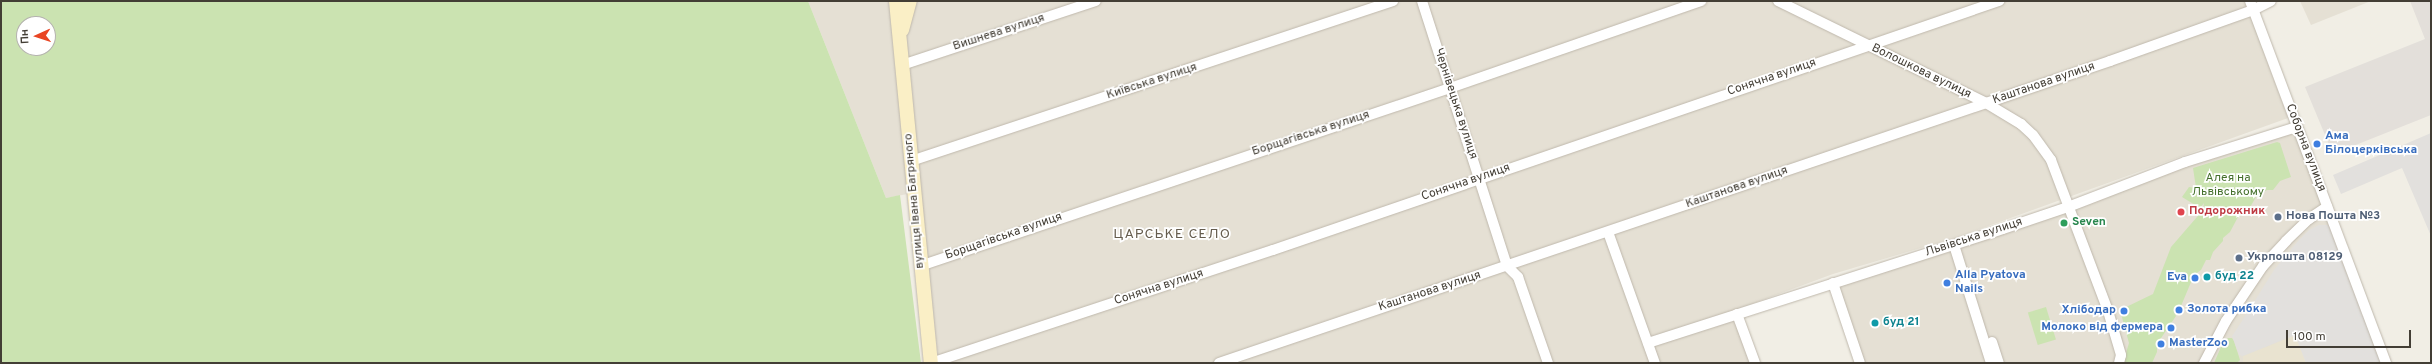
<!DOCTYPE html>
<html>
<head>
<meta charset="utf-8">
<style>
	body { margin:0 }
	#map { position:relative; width:2432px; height:364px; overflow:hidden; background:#f1eee5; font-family:Overpass,sans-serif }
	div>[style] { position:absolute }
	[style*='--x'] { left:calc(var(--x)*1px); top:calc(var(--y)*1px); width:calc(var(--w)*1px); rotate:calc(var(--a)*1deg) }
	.residential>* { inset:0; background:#e5e0d4 }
	.industrial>* { inset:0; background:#e3dfda }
	.education>* { inset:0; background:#e9e3d0 }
	.green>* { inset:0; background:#cbe3b1; transform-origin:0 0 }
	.parking>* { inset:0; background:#e2e0dd }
	.roads { filter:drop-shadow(0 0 1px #bfb8ac) drop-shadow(0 0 1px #bfb8ac) }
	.minor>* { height:10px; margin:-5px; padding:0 5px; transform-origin:5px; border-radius:5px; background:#fff }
	.secondary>* { height:14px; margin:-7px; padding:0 7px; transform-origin:7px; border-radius:7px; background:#faefc6 }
	.dots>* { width:11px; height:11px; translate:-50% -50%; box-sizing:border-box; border:2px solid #fff; border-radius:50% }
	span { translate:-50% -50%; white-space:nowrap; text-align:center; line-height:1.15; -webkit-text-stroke:3.5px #fff; paint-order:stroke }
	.street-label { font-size:12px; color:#433e35 }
	.shop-label { font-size:12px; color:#366cbe; font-weight:700 }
	.left { translate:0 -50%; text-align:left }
	.right { translate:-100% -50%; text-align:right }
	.park-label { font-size:12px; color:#45702d }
	.health-label { font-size:12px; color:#be3a42; font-weight:700 }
	.service-label { font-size:12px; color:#4e5e75; font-weight:700 }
	.leisure-label { font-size:12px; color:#27864d; font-weight:700 }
	.culture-label { font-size:12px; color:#0d838f; font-weight:700 }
	.quarter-label { font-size:14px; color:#655c4d; letter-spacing:1px }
	.frame { position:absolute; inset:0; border:2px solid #433e35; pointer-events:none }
	.north { position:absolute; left:16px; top:16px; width:40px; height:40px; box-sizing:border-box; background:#fff; border:1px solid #b4b2ae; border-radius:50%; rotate:267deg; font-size:11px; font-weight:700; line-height:16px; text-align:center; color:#433e35 }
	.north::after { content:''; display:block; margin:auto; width:14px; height:18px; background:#e94624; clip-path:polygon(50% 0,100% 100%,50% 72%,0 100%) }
	.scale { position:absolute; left:2286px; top:330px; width:125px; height:18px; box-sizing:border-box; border:2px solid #433e35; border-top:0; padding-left:5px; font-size:12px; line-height:14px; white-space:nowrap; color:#433e35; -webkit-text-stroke:3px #fff; paint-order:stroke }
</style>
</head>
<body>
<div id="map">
	<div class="residential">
		<div style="clip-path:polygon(808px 1px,2245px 1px,2288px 118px,1958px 237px,1833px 274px,1733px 311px,1750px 363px,939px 363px,918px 192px,886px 198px)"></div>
		<div style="clip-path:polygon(2300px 1px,2371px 1px,2311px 25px)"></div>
		<div style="clip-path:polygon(2297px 127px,2386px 363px,2306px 363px,2295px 335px,2243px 363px,1856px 363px,1833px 287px,1946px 253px,2068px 207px)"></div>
	</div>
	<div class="industrial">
		<div style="clip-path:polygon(2410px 1px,2431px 1px,2431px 115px,2333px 154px,2305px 87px,2425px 39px)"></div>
	</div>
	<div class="education">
		<div style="clip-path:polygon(2296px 335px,2306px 363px,2243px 363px,2243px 356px)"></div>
	</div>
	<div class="green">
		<div style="clip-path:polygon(evenodd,1px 1px,808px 1px,886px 198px,900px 195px,921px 363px,1px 363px,1px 1px,24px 24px,48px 24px,48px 48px,24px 48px,24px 24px)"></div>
		<div style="clip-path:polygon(2277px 142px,2280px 143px,2291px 177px,2280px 181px,2273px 190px,2267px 190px,2256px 197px,2246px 214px,2238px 217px,2230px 232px,2223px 238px,2223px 241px,2213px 252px,2210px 260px,2206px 260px,2201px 270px,2194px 275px,2181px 306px,2178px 306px,2174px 312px,2176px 316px,2157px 344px,2157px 352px,2152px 363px,2123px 363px,2129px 343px,2120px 310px,2153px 294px,2171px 247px,2203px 210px,2204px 203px,2200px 208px,2182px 197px,2189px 187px,2196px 188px,2193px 168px)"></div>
		<div style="left:2046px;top:307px;width:34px;height:19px;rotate:73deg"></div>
		<div style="clip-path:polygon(2228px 338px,2232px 338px,2234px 341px,2240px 360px,2237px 363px,2214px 363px,2221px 347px)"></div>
	</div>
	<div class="parking">
		<div style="clip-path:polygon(2431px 133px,2431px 236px,2402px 168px,2341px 194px,2333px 175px)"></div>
		<div style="clip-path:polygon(2319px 225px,2334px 225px,2386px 363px,2306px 363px,2295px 335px,2243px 356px,2239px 355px,2232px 336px,2244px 318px,2274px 270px,2298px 241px,2309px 230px)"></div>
	</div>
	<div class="roads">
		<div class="minor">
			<div style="--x:1422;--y:1;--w:278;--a:72.2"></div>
			<div style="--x:1507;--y:266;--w:16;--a:45"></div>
			<div style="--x:1518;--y:277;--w:91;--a:70.8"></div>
			<div style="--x:1778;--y:1;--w:232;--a:26.1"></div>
			<div style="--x:1986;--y:103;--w:41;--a:31"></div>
			<div style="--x:2021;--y:124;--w:16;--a:43"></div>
			<div style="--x:2033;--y:135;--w:31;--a:54"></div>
			<div style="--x:2051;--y:160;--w:161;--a:69.3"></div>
			<div style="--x:2108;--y:311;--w:46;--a:73.5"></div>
			<div style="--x:2121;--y:355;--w:8;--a:104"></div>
			<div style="--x:2250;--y:1;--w:387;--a:69.4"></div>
			<div style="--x:902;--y:65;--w:204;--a:-18.3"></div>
			<div style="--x:911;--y:161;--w:508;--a:-18.36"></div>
			<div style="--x:1608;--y:232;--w:139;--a:70.3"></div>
			<div style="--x:1954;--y:245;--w:124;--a:72.6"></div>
			<div style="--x:920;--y:266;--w:559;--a:-18.56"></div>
			<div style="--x:1450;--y:88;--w:266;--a:-19.1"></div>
			<div style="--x:1833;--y:283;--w:84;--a:71.4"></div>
			<div style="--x:1737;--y:314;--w:52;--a:69.8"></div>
			<div style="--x:1992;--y:342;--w:22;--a:72"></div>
			<div style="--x:1648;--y:343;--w:363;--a:-17.8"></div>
			<div style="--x:1994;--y:232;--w:78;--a:-18.7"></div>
			<div style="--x:2068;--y:207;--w:125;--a:-21"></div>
			<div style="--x:2185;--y:162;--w:117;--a:-17.4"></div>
			<div style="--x:931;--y:363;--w:360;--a:-18.3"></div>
			<div style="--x:1273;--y:250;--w:768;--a:-18.93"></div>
			<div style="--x:1219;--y:363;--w:941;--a:-18.72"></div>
			<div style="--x:2110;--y:61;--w:152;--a:-19.6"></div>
			<div style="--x:2253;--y:10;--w:20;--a:-27"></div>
			<div style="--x:2204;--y:363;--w:47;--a:-62.4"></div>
			<div style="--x:2226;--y:321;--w:66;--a:-56.1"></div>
			<div style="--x:2263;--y:266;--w:34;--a:-47"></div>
			<div style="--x:2286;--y:241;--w:32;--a:-44"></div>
			<div style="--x:2309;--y:219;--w:22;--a:-34"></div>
		</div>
		<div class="secondary">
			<div style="--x:896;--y:1;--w:364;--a:84.5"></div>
			<div style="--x:902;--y:30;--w:30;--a:-75"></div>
		</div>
	</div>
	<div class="dots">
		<div style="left:2317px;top:144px;background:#3f7fe0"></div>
		<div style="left:2181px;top:212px;background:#e0444e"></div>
		<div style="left:2278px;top:217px;background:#5c6f8a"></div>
		<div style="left:2064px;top:223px;background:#2e9e5b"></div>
		<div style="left:2239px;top:258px;background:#5c6f8a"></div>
		<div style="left:2207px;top:277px;background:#0f9aa8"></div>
		<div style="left:2195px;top:278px;background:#3f7fe0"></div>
		<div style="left:1947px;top:283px;background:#3f7fe0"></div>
		<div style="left:2179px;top:310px;background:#3f7fe0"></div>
		<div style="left:2124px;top:311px;background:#3f7fe0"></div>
		<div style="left:1875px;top:323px;background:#0f9aa8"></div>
		<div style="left:2171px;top:328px;background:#3f7fe0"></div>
		<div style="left:2161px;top:344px;background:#3f7fe0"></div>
	</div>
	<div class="street-label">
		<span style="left:999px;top:33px;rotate:-18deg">Вишнева вулиця</span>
		<span style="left:1921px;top:72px;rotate:26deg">Волошкова вулиця</span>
		<span style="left:1772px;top:78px;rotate:-19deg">Сонячна вулиця</span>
		<span style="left:1152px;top:82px;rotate:-18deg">Київська вулиця</span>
		<span style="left:2044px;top:84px;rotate:-19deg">Каштанова вулиця</span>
		<span style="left:1455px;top:104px;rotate:72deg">Чернівецька вулиця</span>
		<span style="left:1311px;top:134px;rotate:-18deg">Борщагівська вулиця</span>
		<span style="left:2305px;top:148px;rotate:69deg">Соборна вулиця</span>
		<span style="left:1466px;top:183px;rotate:-19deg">Сонячна вулиця</span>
		<span style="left:1737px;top:188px;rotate:-19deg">Каштанова вулиця</span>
		<span style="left:915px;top:201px;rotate:-95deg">вулиця Івана Багряного</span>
		<span style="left:1004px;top:237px;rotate:-19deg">Борщагівська вулиця</span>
		<span style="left:1974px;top:238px;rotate:-18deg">Львівська вулиця</span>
		<span style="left:1159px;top:288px;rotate:-18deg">Сонячна вулиця</span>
		<span style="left:1430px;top:292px;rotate:-18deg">Каштанова вулиця</span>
	</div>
	<div class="shop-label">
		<span class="left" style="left:2325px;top:144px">Ама<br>Білоцерківська</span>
		<span class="left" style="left:1955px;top:283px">Alla Pyatova<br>Nails</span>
		<span class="right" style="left:2187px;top:278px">Eva</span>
		<span class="left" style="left:2187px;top:310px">Золота рибка</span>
		<span class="right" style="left:2116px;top:311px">Хлібодар</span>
		<span class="right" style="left:2163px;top:328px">Молоко від фермера</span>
		<span class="left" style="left:2169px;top:344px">MasterZoo</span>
	</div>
	<div class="park-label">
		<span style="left:2228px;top:186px">Алея на<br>Львівському</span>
	</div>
	<div class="health-label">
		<span class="left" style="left:2189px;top:212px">Подорожник</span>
	</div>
	<div class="service-label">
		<span class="left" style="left:2286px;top:217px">Нова Пошта №3</span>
		<span class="left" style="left:2247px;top:258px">Укрпошта 08129</span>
	</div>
	<div class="leisure-label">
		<span class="left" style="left:2072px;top:223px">Seven</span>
	</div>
	<div class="culture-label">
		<span class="left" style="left:2215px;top:277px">буд 22</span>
		<span class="left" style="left:1883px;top:323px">буд 21</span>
	</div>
	<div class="quarter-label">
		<span style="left:1172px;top:235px">ЦАРСЬКЕ СЕЛО</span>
	</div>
	<div class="frame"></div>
	<div class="north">Пн</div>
	<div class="scale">100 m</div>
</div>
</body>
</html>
